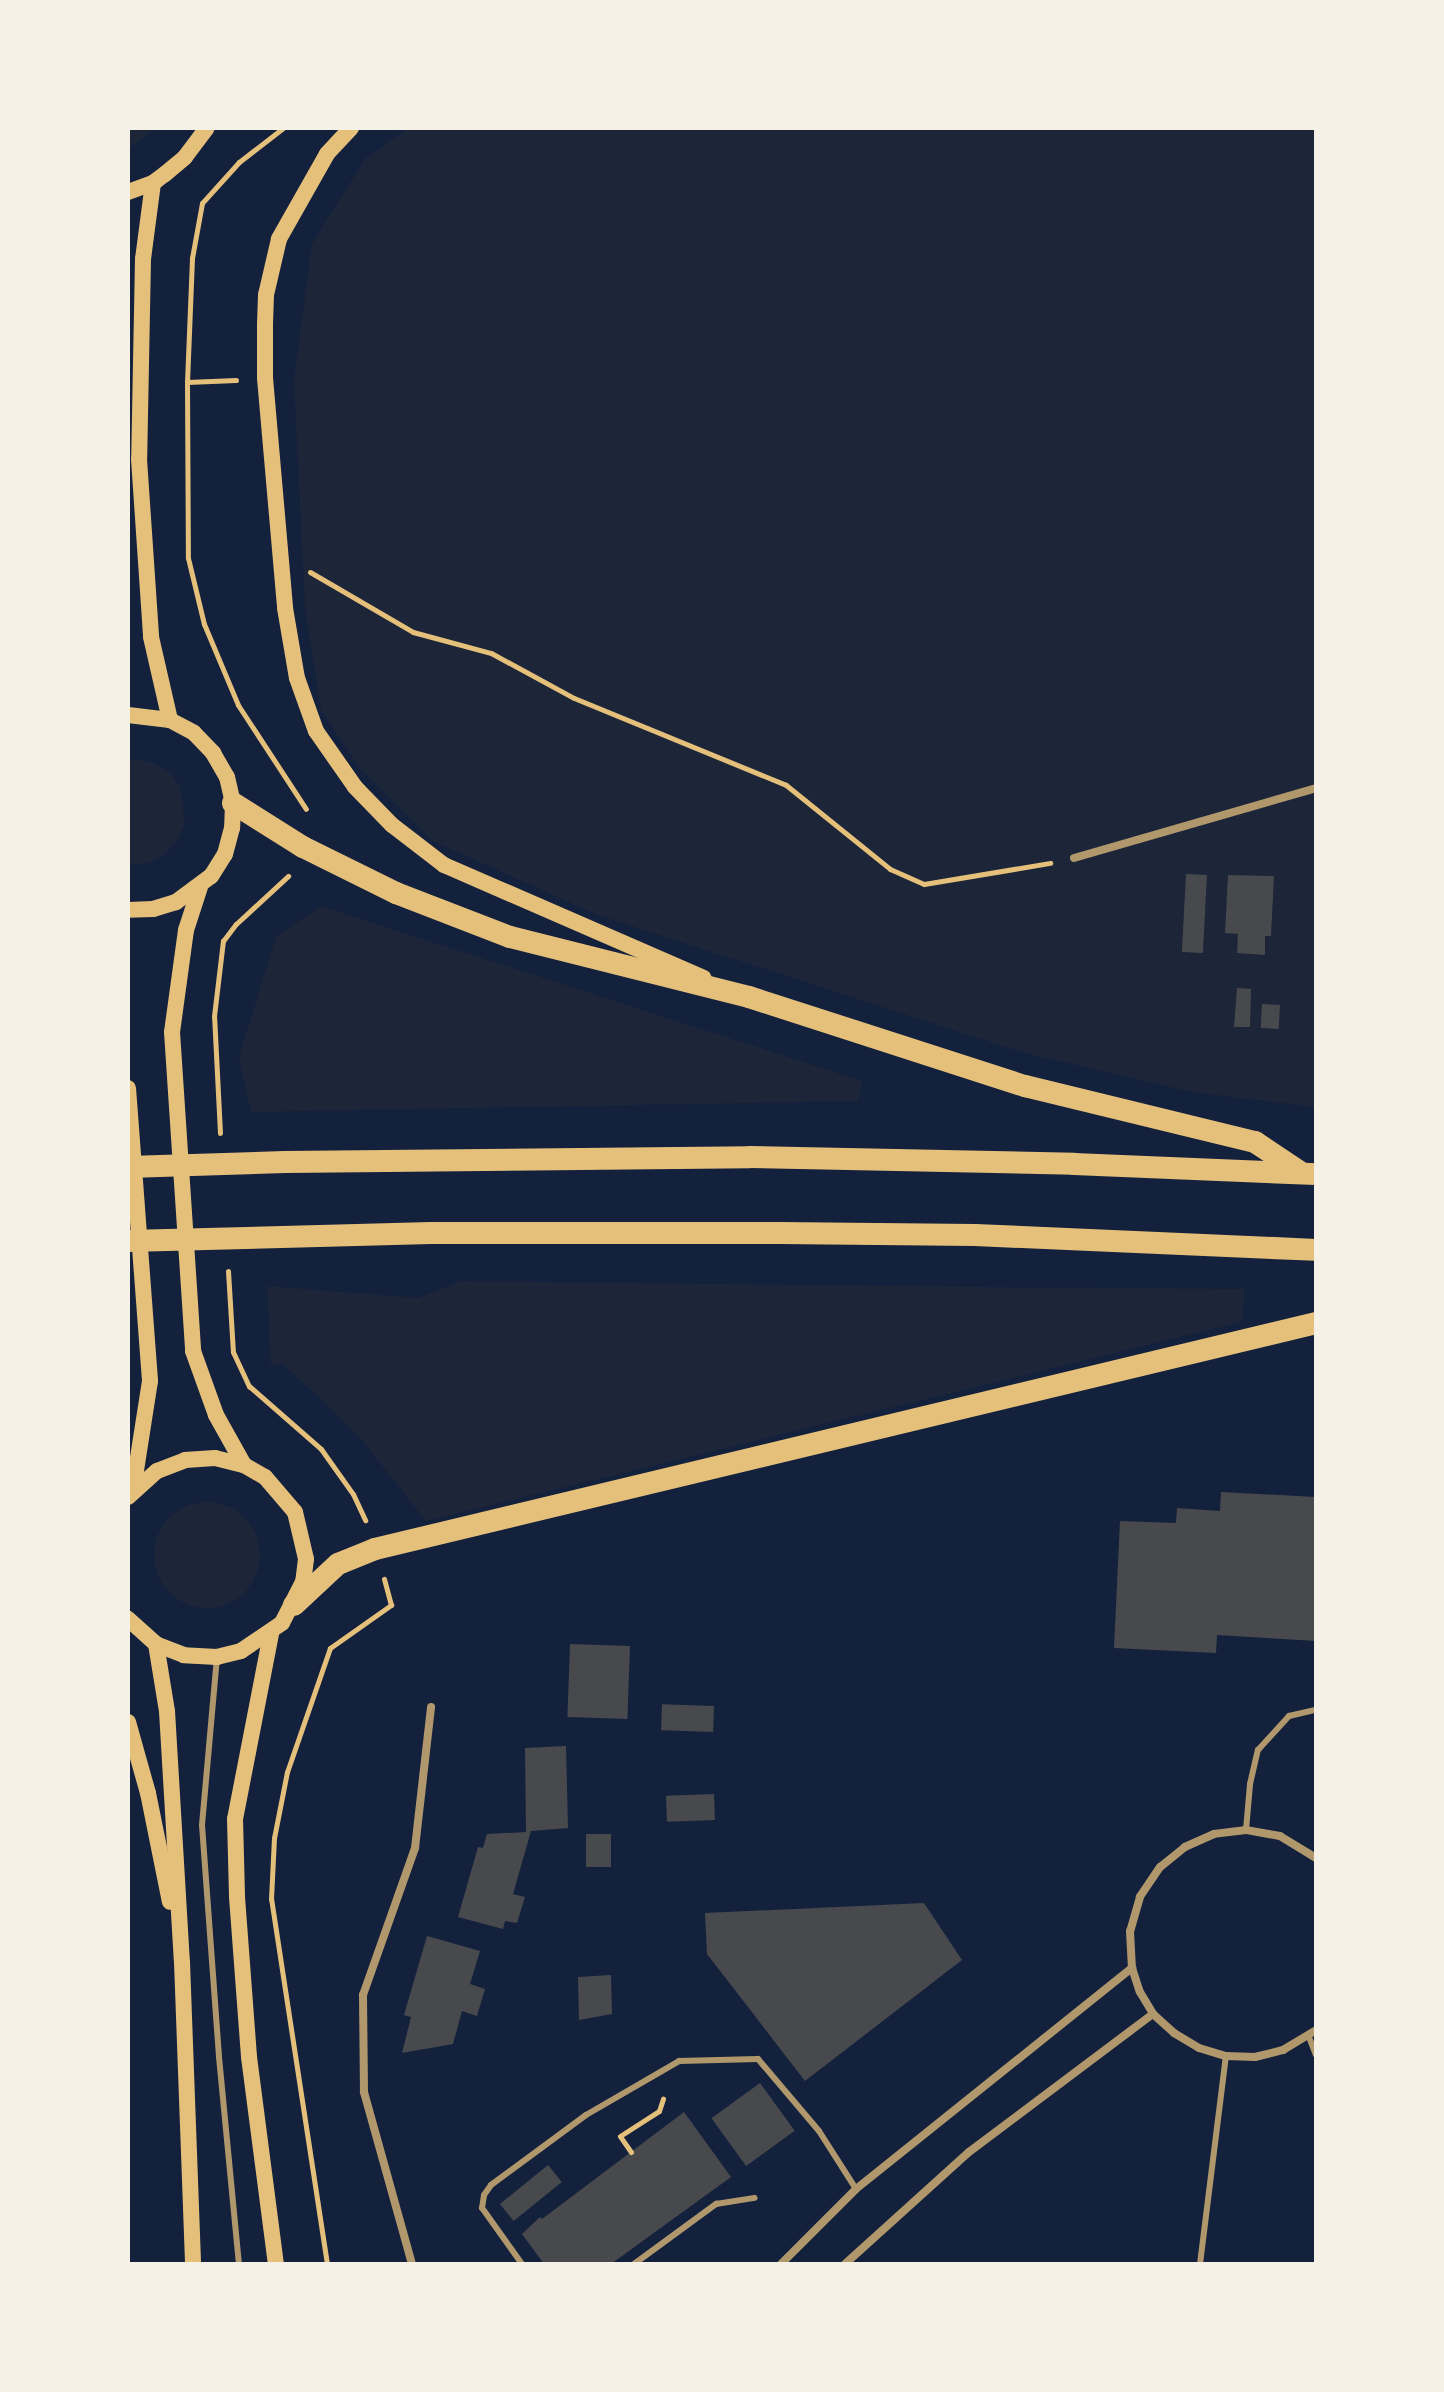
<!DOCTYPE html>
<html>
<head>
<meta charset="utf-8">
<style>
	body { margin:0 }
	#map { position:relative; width:1444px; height:2392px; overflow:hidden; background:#14213d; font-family:Rubik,sans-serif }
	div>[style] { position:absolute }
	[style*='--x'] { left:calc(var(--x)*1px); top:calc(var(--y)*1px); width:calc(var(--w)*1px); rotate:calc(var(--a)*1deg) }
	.green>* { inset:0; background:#1d2539 }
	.round { border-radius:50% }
	.building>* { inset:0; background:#48494c; transform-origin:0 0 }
	.path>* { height:5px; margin:-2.5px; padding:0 2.5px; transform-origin:2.5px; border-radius:2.5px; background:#e5c07b }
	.service>* { height:6px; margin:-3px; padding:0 3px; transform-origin:3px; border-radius:3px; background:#b1986c }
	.minor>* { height:8px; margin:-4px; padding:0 4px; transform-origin:4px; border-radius:4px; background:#b1986c }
	.secondary>* { height:16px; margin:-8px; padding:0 8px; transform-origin:8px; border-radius:8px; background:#e5c07b }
	.trunk>* { height:22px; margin:-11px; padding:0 11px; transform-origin:11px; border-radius:11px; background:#e5c07b }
	span { translate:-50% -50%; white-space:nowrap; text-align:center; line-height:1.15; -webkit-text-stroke:7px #f6f1e7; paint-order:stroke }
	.frame { position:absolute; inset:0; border:130px solid #f6f1e7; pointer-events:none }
</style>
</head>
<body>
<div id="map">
	<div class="green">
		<div style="clip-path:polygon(128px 128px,156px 128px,128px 149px)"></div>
		<div style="clip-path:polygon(409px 128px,1316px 128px,1316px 1107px,1192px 1092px,1025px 1053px,598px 915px,433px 841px,359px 767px,321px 710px,305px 606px,294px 380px,312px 244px,365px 159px)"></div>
		<div style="clip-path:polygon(135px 759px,153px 763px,169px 772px,180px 787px,185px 823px,178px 840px,165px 854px,149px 863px,132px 865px,128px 865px,128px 760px)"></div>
		<div style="clip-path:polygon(321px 906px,862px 1081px,858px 1101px,251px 1112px,239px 1057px,276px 937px)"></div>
		<div style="clip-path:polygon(461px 1281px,981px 1287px,1245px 1289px,1242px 1322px,426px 1521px,357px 1434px,283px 1364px,271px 1365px,267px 1286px,418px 1298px)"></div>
		<div class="round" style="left:154px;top:1502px;width:106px;height:106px"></div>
	</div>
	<div class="building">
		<div style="left:1186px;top:874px;width:21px;height:78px;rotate:3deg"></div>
		<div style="clip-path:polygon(1228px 875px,1274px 876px,1271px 936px,1265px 936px,1265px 955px,1237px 953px,1238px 934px,1225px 933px)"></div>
		<div style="clip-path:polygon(1237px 988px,1251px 989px,1250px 1027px,1234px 1027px)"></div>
		<div style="left:1262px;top:1004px;width:18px;height:24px;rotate:3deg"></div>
		<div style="clip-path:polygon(1221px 1492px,1316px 1497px,1316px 1641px,1217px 1635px,1216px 1653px,1114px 1648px,1120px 1521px,1176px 1523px,1177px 1508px,1220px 1511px)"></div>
		<div style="left:570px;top:1644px;width:60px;height:73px;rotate:2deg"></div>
		<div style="left:714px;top:1706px;width:26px;height:52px;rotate:92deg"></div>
		<div style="clip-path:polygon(566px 1746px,568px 1828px,531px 1831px,513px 1894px,525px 1897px,517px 1923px,505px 1921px,503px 1929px,458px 1917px,478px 1847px,483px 1848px,487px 1834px,526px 1832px,525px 1748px)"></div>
		<div style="left:714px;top:1794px;width:26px;height:48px;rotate:88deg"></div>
		<div style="left:586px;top:1834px;width:25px;height:33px"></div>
		<div style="clip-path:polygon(924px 1903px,962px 1960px,805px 2081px,707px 1954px,705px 1913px)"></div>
		<div style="clip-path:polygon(427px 1936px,480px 1951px,470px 1984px,485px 1989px,477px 2016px,462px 2011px,453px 2044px,402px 2053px,411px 2017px,404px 2015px)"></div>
		<div style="clip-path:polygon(611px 1975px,612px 2014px,579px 2020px,578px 1977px)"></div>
		<div style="left:760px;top:2083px;width:59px;height:60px;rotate:54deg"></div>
		<div style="clip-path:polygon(684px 2112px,731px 2177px,611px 2264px,544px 2264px,522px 2234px,540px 2217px,542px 2219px)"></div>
		<div style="left:548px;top:2165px;width:22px;height:62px;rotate:51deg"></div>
	</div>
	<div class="path">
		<div style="--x:283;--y:128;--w:56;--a:142.3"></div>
		<div style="--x:239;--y:162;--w:55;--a:132.1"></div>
		<div style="--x:202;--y:203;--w:56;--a:100.3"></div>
		<div style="--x:192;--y:258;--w:124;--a:92.3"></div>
		<div style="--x:187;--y:382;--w:176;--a:89.7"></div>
		<div style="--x:188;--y:558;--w:68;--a:76.4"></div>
		<div style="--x:204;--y:624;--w:88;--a:67.2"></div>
		<div style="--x:238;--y:705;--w:124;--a:56.8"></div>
		<div style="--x:187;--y:382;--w:49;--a:-2.3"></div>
		<div style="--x:310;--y:572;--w:119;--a:30.2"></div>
		<div style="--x:413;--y:632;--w:81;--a:15.1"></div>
		<div style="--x:491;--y:653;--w:94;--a:28.5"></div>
		<div style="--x:574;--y:698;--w:229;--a:22.3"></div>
		<div style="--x:786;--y:785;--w:134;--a:38.9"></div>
		<div style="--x:890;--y:869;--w:37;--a:24"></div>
		<div style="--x:924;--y:884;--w:128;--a:-9.5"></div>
		<div style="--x:220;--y:1133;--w:117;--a:-92.9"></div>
		<div style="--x:214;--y:1016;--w:76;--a:-83.2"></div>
		<div style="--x:223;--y:941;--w:21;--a:-53"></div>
		<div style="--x:236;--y:924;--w:71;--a:-42.7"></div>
		<div style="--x:228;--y:1271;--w:81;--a:86.5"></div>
		<div style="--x:233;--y:1352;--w:38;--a:65"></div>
		<div style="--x:249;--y:1386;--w:96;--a:41.2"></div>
		<div style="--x:321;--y:1449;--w:55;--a:54.6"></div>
		<div style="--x:353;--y:1494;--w:29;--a:65"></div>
		<div style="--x:631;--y:2152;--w:19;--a:-125"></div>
		<div style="--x:620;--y:2136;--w:46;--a:-32.7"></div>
		<div style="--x:659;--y:2111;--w:13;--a:-72"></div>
		<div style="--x:327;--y:2264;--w:369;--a:-98.7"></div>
		<div style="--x:271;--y:1899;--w:61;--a:-87.2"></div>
		<div style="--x:274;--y:1838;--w:67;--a:-78.9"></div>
		<div style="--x:287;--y:1772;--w:131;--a:-70.9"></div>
		<div style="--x:330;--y:1648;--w:75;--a:-35.2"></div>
		<div style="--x:391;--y:1605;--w:27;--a:-105"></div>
	</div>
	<div class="service">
		<div style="--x:217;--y:1657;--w:169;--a:95.1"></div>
		<div style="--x:202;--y:1825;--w:233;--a:85.8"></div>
		<div style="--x:219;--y:2057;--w:208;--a:84.5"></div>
		<div style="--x:1246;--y:1830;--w:46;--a:-85"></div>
		<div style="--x:1250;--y:1784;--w:35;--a:-77"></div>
		<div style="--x:1258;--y:1750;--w:46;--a:-47.6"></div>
		<div style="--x:1289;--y:1716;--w:28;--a:-13"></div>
		<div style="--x:1309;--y:2037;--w:19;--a:69"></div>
		<div style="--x:522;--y:2264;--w:69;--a:-125.5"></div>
		<div style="--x:482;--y:2208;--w:13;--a:-81"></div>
		<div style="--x:484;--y:2195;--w:12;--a:-55"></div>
		<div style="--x:491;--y:2185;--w:118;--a:-36.4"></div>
		<div style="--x:586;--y:2115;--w:108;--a:-30.1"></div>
		<div style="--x:679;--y:2061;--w:79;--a:-1.5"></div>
		<div style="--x:758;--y:2059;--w:94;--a:49.7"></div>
		<div style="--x:819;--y:2131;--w:69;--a:57.5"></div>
		<div style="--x:634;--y:2264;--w:102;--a:-36.2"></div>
		<div style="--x:716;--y:2204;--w:39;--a:-9"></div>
		<div style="--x:1200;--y:2264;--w:210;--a:-82.9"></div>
	</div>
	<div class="minor">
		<div style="--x:1074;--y:858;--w:252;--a:-16.1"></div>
		<div style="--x:1316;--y:1858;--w:42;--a:-148.6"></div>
		<div style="--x:1280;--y:1836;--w:35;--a:-170"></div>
		<div style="--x:1246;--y:1830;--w:32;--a:173"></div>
		<div style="--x:1214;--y:1834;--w:32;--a:156"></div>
		<div style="--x:1185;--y:1847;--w:32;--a:141"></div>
		<div style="--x:1160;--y:1867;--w:36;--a:124"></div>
		<div style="--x:1140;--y:1897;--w:35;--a:106"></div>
		<div style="--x:1130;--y:1931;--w:37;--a:87"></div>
		<div style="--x:1132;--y:1968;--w:25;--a:72"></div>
		<div style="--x:1140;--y:1992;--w:26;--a:59"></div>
		<div style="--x:1153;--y:2014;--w:28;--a:42"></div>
		<div style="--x:1174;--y:2033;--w:29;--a:31"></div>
		<div style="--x:1199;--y:2048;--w:28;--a:17"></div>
		<div style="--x:1226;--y:2056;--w:29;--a:2"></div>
		<div style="--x:1255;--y:2057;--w:29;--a:-14"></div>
		<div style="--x:1283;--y:2050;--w:39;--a:-31"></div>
		<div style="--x:412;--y:2264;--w:179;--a:-105.6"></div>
		<div style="--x:364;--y:2092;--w:97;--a:-90.6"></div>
		<div style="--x:363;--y:1995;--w:156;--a:-70.5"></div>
		<div style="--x:415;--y:1848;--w:142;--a:-83.5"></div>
		<div style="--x:781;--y:2264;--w:106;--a:-45"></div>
		<div style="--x:856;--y:2189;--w:354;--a:-38.7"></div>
		<div style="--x:845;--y:2264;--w:167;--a:-42.1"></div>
		<div style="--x:969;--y:2152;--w:230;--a:-36.9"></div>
	</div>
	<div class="secondary">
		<div style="--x:351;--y:128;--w:35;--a:133"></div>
		<div style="--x:327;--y:154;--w:98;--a:119.5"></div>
		<div style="--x:279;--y:239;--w:57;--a:103.1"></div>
		<div style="--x:266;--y:295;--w:30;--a:92"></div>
		<div style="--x:265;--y:325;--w:53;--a:90"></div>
		<div style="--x:265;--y:378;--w:231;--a:85"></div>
		<div style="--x:285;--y:608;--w:71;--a:80.3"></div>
		<div style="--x:297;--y:678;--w:56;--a:70.3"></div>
		<div style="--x:316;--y:731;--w:68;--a:55.1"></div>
		<div style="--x:355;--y:787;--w:53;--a:45.8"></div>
		<div style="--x:392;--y:825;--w:66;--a:37.6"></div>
		<div style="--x:444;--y:865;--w:283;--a:23.5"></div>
		<div style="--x:153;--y:183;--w:77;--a:97.5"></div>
		<div style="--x:143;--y:259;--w:200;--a:91.1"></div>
		<div style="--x:139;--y:459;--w:178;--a:86.1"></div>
		<div style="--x:151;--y:637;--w:85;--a:77.1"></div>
		<div style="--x:128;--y:192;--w:27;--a:-20"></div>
		<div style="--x:153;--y:183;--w:15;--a:-37"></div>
		<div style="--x:165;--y:174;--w:26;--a:-40"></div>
		<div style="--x:185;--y:157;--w:36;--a:-53"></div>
		<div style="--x:128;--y:715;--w:42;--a:6.8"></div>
		<div style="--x:170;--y:720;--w:27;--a:28"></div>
		<div style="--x:194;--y:733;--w:28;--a:46"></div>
		<div style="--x:213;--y:753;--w:28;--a:60"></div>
		<div style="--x:227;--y:777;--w:27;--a:77"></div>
		<div style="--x:233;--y:803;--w:25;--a:92"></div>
		<div style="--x:232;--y:828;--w:27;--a:105"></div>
		<div style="--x:225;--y:854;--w:26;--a:122"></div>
		<div style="--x:211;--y:876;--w:44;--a:143.4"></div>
		<div style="--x:176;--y:902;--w:24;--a:163"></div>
		<div style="--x:153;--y:909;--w:25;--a:178"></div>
		<div style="--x:200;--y:887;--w:45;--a:108"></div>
		<div style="--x:186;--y:930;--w:103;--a:97.8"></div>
		<div style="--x:172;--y:1032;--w:320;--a:86.2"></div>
		<div style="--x:193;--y:1351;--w:68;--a:70.2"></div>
		<div style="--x:216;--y:1415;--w:57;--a:60.8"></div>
		<div style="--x:128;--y:1088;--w:294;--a:85.7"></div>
		<div style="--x:150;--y:1381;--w:109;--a:98.9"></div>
		<div style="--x:128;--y:1497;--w:39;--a:-42"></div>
		<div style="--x:157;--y:1471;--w:30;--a:-21"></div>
		<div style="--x:185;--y:1460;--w:30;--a:-4"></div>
		<div style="--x:215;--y:1458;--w:30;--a:14"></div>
		<div style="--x:244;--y:1465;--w:24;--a:30"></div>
		<div style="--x:265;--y:1477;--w:46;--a:49.4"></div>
		<div style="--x:295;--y:1512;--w:48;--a:76.8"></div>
		<div style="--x:306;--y:1559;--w:23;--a:97"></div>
		<div style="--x:303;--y:1582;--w:46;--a:117.1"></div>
		<div style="--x:282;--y:1623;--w:50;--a:145.7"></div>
		<div style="--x:241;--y:1651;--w:25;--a:166"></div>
		<div style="--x:217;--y:1657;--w:33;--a:-177"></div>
		<div style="--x:184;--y:1655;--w:30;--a:-159"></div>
		<div style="--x:156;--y:1644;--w:38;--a:-138"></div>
		<div style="--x:271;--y:1634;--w:188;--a:101"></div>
		<div style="--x:235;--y:1819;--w:78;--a:88.5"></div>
		<div style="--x:237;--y:1897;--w:160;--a:85.7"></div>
		<div style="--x:249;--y:2057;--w:209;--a:82.6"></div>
		<div style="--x:156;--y:1644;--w:68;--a:80.7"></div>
		<div style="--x:167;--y:1711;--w:251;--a:86.6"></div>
		<div style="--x:182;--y:1962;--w:302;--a:87.9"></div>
		<div style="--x:128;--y:1722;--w:74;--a:74.3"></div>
		<div style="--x:148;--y:1793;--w:111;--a:78.6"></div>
	</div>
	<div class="trunk">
		<div style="--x:233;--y:803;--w:83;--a:32.2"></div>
		<div style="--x:303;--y:847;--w:104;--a:26.3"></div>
		<div style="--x:396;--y:893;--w:122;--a:21.1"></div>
		<div style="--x:510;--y:937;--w:246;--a:14.1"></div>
		<div style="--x:749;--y:997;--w:290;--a:17.9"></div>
		<div style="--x:1025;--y:1086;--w:237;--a:13.7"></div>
		<div style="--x:1255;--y:1142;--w:54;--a:33.7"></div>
		<div style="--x:128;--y:1167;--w:157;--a:-1.8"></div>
		<div style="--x:285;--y:1162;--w:465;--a:-0.6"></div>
		<div style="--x:750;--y:1157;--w:324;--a:1.2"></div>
		<div style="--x:1074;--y:1164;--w:242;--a:2.4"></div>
		<div style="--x:128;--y:1241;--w:303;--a:-1.5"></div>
		<div style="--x:431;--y:1233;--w:349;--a:0"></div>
		<div style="--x:780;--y:1233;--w:195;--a:0.6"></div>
		<div style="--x:975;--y:1235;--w:341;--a:2.5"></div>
		<div style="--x:294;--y:1605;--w:60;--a:-43"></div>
		<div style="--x:338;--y:1564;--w:40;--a:-22"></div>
		<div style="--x:375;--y:1549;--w:968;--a:-13.5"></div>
	</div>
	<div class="frame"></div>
</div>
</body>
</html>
